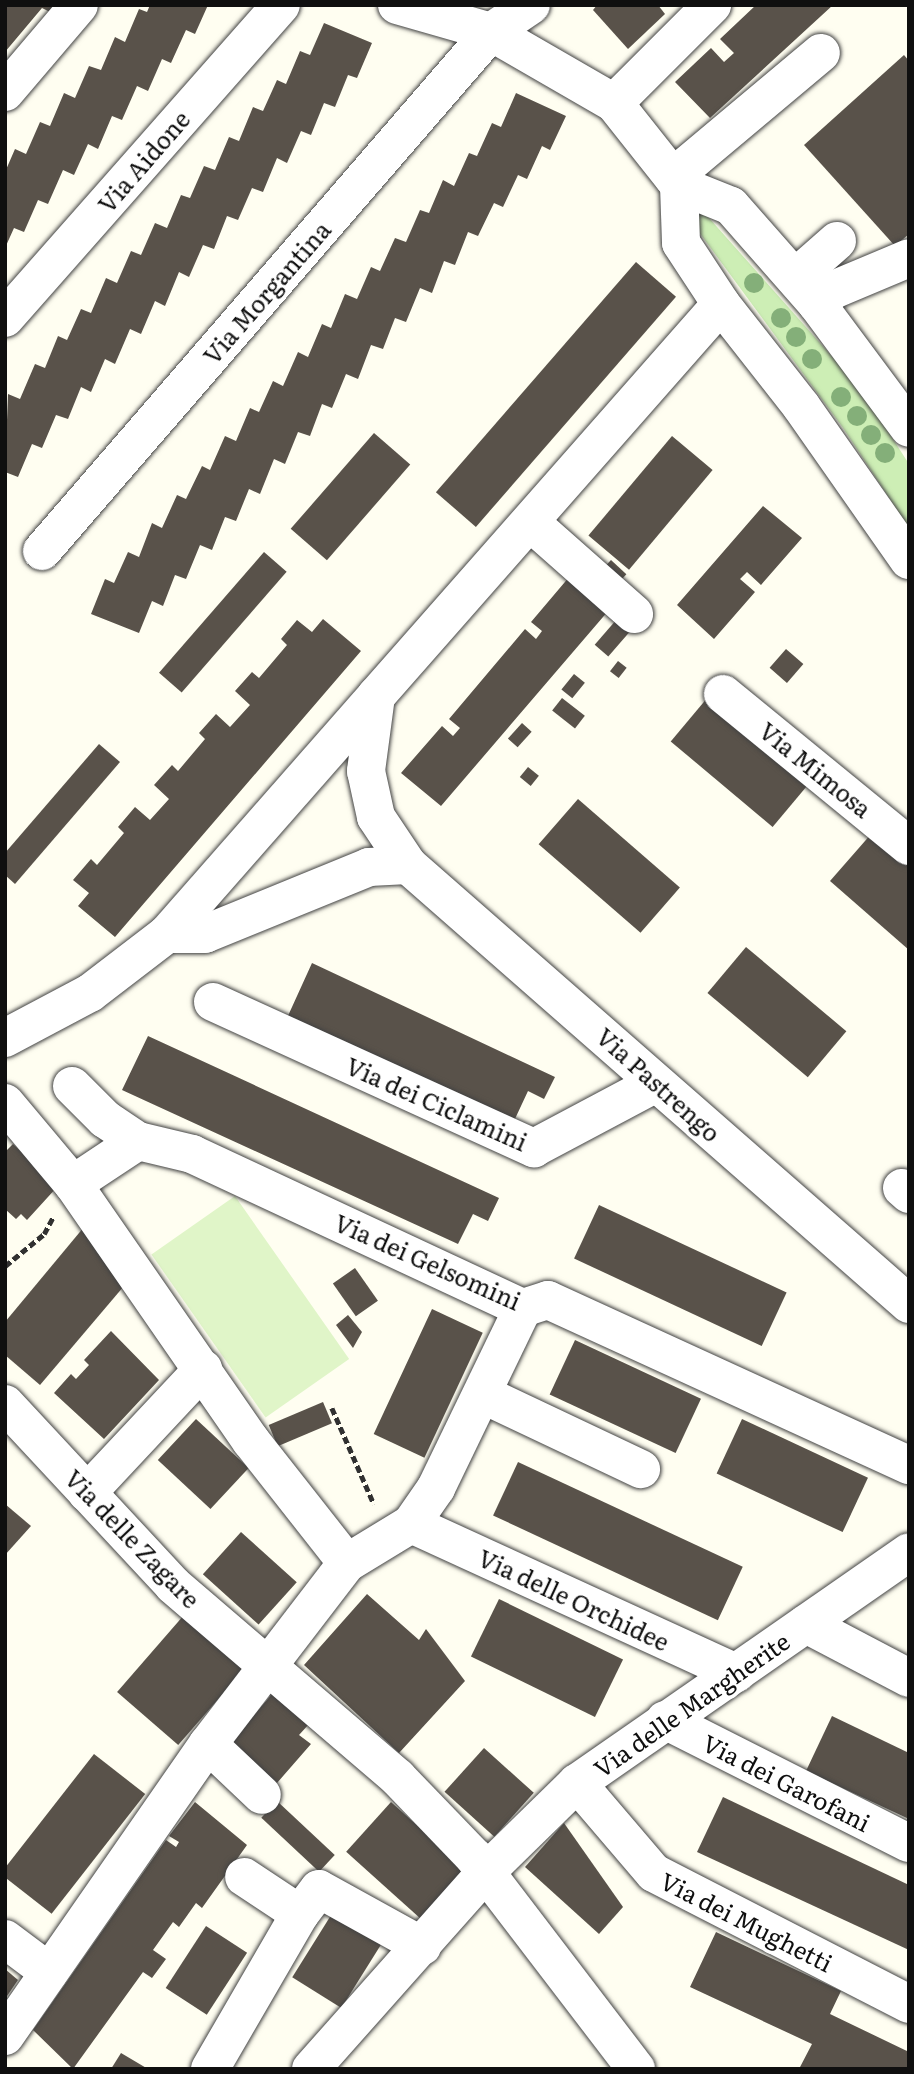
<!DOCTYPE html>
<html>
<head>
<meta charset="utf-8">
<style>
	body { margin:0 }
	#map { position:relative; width:914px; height:2074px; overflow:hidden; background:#fffef1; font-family:Literata,serif }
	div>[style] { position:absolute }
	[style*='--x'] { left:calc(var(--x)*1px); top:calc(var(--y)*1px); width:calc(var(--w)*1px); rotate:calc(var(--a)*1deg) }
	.green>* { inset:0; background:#cdeeb5 }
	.pitch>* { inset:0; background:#e0f5c8; transform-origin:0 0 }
	.building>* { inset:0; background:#59524a; transform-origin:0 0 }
	.path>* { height:4.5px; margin-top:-2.25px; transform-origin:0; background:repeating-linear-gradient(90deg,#313131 0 7px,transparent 0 10.5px) }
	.roads { filter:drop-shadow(0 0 2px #424242) drop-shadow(0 0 2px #424242) }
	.minor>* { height:38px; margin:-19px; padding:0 19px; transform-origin:19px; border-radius:19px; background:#fff }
	.trees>* { width:20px; height:20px; margin:-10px; border-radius:50%; background:#84af79 }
	span { translate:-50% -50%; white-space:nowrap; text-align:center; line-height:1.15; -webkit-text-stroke:7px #fff; paint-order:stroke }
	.street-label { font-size:24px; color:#0f0f0f }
	.frame { position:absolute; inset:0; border:7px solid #0f0f0f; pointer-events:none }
</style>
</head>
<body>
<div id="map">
	<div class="green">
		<div style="clip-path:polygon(702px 210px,860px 388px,909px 464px,909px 528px,843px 428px,693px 224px)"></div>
	</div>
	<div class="pitch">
		<div style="left:235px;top:1196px;width:199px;height:102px;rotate:55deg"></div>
	</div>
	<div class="building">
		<div style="clip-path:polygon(5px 5px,65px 5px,58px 16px,42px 8px,5px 52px)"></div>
		<div style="clip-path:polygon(150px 5px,208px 5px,195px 34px,186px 30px,171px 63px,162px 59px,148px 91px,137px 86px,122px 120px,112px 116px,98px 149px,88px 144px,74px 175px,63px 170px,48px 204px,38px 200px,24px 232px,14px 228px,5px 248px,5px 172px,15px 149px,26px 154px,40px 122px,50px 126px,64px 93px,75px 98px,89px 66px,101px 70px,115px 37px,125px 42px,139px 9px,147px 12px)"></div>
		<div style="clip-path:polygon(597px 5px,658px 5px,665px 14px,628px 49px,593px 10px)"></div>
		<div style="clip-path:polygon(756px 5px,833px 5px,710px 118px,675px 82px,711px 48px,724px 62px,734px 53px,720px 39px)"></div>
		<div style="clip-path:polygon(324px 23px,372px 43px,357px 78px,348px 75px,335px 107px,324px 103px,311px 135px,301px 131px,287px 163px,277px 158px,263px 192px,252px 188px,238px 220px,227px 216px,214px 249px,203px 245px,189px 277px,179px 272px,165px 306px,155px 301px,141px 334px,130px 329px,115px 364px,105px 359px,91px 392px,81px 387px,68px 419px,56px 415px,42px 448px,32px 444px,18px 477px,5px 472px,8px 394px,20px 399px,35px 364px,45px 368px,58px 336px,67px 340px,81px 309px,91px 313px,106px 278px,117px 283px,131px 251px,141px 255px,155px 223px,167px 228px,181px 195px,190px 198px,204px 166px,215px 170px,229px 137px,239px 141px,253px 107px,263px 111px,277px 80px,286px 84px,300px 51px,310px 55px)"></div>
		<div style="clip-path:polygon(904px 55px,909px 61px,909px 234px,895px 246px,804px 145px)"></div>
		<div style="clip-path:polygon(516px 93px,566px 116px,550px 150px,542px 146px,527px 179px,518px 175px,503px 207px,494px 203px,478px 236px,468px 232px,455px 265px,444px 261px,432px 293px,420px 288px,406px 322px,395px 318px,383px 349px,371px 345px,358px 379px,346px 374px,332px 408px,322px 404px,310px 436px,298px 432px,285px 464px,274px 459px,260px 494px,249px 489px,236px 521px,225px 517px,212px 550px,200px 545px,186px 579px,175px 575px,163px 606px,152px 601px,139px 633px,91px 614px,105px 579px,114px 583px,128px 552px,139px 557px,152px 523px,162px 528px,177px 495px,186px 499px,202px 466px,210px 470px,225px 436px,236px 441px,250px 408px,259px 412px,273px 381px,283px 386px,298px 352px,308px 357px,322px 324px,331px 328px,345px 294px,357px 299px,371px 267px,380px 271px,395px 238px,406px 242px,420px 210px,429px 213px,443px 180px,454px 186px,469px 153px,477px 156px,492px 123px,501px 127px)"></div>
		<div style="left:636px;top:262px;width:53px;height:305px;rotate:41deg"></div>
		<div style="left:374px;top:433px;width:48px;height:127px;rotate:41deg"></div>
		<div style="left:672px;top:436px;width:53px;height:130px;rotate:40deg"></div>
		<div style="clip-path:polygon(763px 506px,802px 538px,761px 585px,747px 572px,740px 579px,755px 592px,714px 639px,677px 605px)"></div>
		<div style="left:264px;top:552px;width:30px;height:160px;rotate:41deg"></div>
		<div style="left:611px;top:560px;width:21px;height:16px;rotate:43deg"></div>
		<div style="clip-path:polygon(570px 576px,609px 610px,441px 806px,401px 773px,442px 726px,453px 736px,460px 728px,449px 719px,525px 629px,536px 639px,542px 631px,531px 622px)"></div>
		<div style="clip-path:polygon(323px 619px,361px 651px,115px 937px,78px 906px,89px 893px,73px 880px,91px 859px,97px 865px,124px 833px,118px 827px,135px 807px,150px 820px,169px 799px,154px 785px,172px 765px,178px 771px,205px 739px,199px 733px,216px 714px,230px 727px,250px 705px,235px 691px,252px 672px,259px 678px,287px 645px,281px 639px,297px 620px,312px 632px)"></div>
		<div style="left:617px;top:619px;width:18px;height:34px;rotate:41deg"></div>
		<div style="left:786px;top:649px;width:23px;height:25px;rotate:41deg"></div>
		<div style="left:618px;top:661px;width:11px;height:13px;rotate:38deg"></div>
		<div style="left:574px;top:674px;width:14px;height:20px;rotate:39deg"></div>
		<div style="left:708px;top:697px;width:133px;height:58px;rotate:40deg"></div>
		<div style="left:562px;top:698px;width:29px;height:16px;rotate:38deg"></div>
		<div style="left:522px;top:723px;width:13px;height:21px;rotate:42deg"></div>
		<div style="clip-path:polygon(99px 744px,120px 762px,15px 884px,5px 875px,5px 853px)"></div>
		<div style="left:528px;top:767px;width:14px;height:13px;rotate:39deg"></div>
		<div style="left:578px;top:799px;width:135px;height:60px;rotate:41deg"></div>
		<div style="clip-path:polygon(872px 833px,909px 866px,909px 950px,830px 881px)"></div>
		<div style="left:746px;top:947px;width:131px;height:60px;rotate:40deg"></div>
		<div style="clip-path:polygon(312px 963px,555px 1077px,544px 1099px,528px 1091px,514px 1121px,287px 1018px)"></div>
		<div style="clip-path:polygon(148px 1036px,499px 1198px,488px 1221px,473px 1214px,458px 1244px,122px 1090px)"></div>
		<div style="clip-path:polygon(13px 1144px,58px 1186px,27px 1220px,21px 1214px,16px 1219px,5px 1209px,5px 1152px)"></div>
		<div style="left:599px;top:1205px;width:207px;height:59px;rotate:25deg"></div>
		<div style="clip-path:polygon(84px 1227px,124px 1286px,40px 1385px,5px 1355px,5px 1322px)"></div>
		<div style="left:355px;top:1268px;width:40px;height:27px;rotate:55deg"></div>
		<div style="left:432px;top:1309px;width:56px;height:138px;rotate:25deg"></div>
		<div style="clip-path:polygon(348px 1315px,362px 1332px,353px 1348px,336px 1325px)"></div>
		<div style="clip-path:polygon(111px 1331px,159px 1380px,104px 1439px,54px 1393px,71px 1374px,76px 1379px,89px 1365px,84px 1360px)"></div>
		<div style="left:575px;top:1340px;width:139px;height:60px;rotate:25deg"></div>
		<div style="left:323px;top:1402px;width:23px;height:59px;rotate:67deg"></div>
		<div style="left:196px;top:1419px;width:72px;height:56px;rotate:43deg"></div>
		<div style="left:742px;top:1419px;width:139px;height:60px;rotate:25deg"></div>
		<div style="left:518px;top:1462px;width:248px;height:59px;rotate:25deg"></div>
		<div style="clip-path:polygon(5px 1504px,31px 1526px,5px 1555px)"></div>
		<div style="left:241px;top:1532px;width:75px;height:57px;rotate:42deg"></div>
		<div style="clip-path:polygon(367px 1594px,419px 1640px,426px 1629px,465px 1681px,399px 1753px,304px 1665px)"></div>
		<div style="left:499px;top:1599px;width:138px;height:64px;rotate:26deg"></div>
		<div style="left:184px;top:1615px;width:81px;height:102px;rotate:41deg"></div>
		<div style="clip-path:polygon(273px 1693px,309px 1724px,299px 1735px,311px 1744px,277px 1783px,230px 1743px)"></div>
		<div style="clip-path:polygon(832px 1716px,909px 1753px,909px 1819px,806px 1771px)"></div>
		<div style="left:484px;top:1748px;width:67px;height:59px;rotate:42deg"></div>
		<div style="left:94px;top:1754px;width:65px;height:152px;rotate:38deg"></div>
		<div style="clip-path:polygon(723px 1797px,909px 1885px,909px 1950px,697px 1852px)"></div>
		<div style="left:277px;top:1801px;width:79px;height:23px;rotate:43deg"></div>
		<div style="clip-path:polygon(195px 1802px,247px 1845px,202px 1908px,196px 1903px,179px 1927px,173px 1922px,153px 1950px,166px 1959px,152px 1978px,143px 1972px,73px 2069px,33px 2030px,166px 1840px,176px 1847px,179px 1842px,169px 1836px)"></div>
		<div style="left:391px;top:1802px;width:101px;height:67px;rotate:42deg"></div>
		<div style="clip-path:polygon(564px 1823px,623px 1907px,599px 1934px,525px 1867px)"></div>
		<div style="left:333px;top:1912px;width:58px;height:77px;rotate:32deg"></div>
		<div style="left:206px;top:1926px;width:49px;height:74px;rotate:33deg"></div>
		<div style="clip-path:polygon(716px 1932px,841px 1991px,830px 2014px,909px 2052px,909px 2069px,799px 2069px,812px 2044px,690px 1987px)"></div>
		<div style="clip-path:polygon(5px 1969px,18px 1980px,5px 1999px)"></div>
		<div style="clip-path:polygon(121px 2053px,148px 2069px,111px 2069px)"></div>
	</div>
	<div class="path">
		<div style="--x:5;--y:1266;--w:50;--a:-39.4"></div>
		<div style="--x:44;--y:1234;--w:19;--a:-62"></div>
		<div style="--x:332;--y:1408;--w:105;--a:66.4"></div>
	</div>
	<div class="roads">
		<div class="minor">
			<div style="--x:397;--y:5;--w:98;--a:16"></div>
			<div style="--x:491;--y:32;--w:142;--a:30"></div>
			<div style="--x:614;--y:103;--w:105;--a:51.6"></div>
			<div style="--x:679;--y:185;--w:56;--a:22"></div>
			<div style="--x:731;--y:206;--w:130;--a:48.7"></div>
			<div style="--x:817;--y:304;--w:154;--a:53.4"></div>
			<div style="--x:5;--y:92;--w:114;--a:-49.6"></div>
			<div style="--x:614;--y:103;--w:139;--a:-45"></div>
			<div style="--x:673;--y:177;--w:193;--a:-40"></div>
			<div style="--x:679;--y:185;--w:58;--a:88"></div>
			<div style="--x:681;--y:243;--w:73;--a:56.7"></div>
			<div style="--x:721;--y:304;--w:130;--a:51.9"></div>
			<div style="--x:801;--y:406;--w:188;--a:55"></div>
			<div style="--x:795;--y:278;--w:56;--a:-41.4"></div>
			<div style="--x:721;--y:304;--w:522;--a:131.35"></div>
			<div style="--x:376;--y:696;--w:76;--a:97.6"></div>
			<div style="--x:366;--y:771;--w:47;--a:77.7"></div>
			<div style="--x:376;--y:817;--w:58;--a:56.3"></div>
			<div style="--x:408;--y:865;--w:666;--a:41.23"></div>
			<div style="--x:817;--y:304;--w:21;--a:-41"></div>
			<div style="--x:833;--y:290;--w:82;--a:-22.8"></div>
			<div style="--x:5;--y:318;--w:417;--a:-48.6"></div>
			<div style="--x:530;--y:522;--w:139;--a:41.5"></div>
			<div style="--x:42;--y:551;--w:686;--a:-49.14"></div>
			<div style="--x:491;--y:32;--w:48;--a:-34"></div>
			<div style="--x:723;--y:694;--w:240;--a:39.3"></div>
			<div style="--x:167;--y:934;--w:38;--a:0"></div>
			<div style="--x:205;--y:934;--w:177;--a:-22.2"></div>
			<div style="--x:369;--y:867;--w:39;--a:-3"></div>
			<div style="--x:213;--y:1002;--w:353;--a:24.5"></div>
			<div style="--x:534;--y:1148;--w:138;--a:-28"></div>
			<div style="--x:5;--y:1038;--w:96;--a:-27.9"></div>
			<div style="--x:90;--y:993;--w:97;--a:-37.5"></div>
			<div style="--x:167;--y:934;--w:317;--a:-48.7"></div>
			<div style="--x:72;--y:1086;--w:47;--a:45"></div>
			<div style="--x:105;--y:1119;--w:40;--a:34"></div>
			<div style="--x:138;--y:1141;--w:56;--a:13.5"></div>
			<div style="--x:192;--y:1154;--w:365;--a:25"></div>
			<div style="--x:523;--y:1308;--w:26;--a:-18"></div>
			<div style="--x:548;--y:1300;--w:397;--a:24.6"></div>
			<div style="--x:5;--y:1103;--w:106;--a:50"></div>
			<div style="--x:73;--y:1184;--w:313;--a:55.3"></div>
			<div style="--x:251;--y:1441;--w:155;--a:51.8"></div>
			<div style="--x:73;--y:1184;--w:78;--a:-33.5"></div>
			<div style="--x:902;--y:1188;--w:9;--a:41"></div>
			<div style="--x:482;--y:1394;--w:176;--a:25.3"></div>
			<div style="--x:5;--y:1404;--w:247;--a:47.1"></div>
			<div style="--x:173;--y:1585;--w:296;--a:40.6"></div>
			<div style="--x:398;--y:1778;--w:110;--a:46.1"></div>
			<div style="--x:474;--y:1857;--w:267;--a:52.6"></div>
			<div style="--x:87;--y:1493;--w:170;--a:-46.9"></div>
			<div style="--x:411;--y:1524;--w:358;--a:24.6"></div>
			<div style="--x:806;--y:1624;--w:116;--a:27.7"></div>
			<div style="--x:665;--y:1720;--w:273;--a:26.8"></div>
			<div style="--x:208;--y:1744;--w:74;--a:43.4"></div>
			<div style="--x:577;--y:1783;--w:118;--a:49.5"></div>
			<div style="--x:654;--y:1873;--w:287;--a:27.2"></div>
			<div style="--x:300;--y:1914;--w:31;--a:-53"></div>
			<div style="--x:319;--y:1889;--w:118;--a:29"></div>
			<div style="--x:5;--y:1939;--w:55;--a:36.9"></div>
			<div style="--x:5;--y:2036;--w:356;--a:-55.2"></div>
			<div style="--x:208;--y:1744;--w:228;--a:-52.5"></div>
			<div style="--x:347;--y:1563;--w:75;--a:-31.4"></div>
			<div style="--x:411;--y:1524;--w:44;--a:-55.2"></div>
			<div style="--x:436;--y:1488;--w:200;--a:-64.2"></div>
			<div style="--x:210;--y:2069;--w:179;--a:-59.9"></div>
			<div style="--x:300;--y:1914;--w:67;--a:-146.5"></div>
			<div style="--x:311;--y:2069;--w:265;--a:-48.4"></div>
			<div style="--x:487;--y:1871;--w:126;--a:-44.4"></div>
			<div style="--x:577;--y:1783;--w:404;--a:-34.8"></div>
		</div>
	</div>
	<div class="trees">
		<div style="left:754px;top:283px"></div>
		<div style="left:781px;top:318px"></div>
		<div style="left:796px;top:337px"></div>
		<div style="left:812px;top:359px"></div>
		<div style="left:841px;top:397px"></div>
		<div style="left:857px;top:416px"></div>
		<div style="left:871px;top:435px"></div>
		<div style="left:885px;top:453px"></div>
	</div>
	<div class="street-label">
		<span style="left:143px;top:161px;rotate:-49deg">Via Aidone</span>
		<span style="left:266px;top:292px;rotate:-49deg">Via Morgantina</span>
		<span style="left:816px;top:769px;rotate:39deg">Via Mimosa</span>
		<span style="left:659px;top:1084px;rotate:42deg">Via Pastrengo</span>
		<span style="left:437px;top:1103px;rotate:24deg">Via dei Ciclamini</span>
		<span style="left:428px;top:1261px;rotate:24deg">Via dei Gelsomini</span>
		<span style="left:133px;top:1538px;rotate:46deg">Via delle Zagare</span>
		<span style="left:574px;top:1599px;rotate:25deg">Via delle Orchidee</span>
		<span style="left:691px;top:1704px;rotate:-35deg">Via delle Margherite</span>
		<span style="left:787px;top:1782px;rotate:27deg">Via dei Garofani</span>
		<span style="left:747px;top:1921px;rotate:27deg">Via dei Mughetti</span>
	</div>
	<div class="frame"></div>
</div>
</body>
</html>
